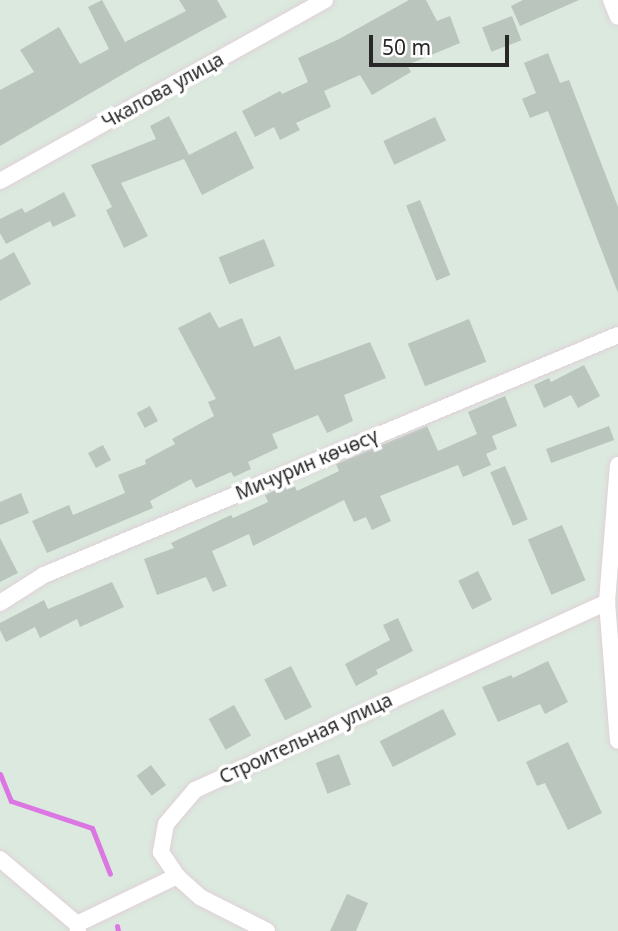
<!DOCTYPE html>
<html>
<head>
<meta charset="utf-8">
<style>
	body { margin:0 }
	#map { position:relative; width:618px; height:931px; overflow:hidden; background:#dbe9de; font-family:"Noto Sans",sans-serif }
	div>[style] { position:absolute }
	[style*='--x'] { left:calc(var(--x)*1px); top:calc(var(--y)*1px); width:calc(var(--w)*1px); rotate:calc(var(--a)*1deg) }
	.stream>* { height:5px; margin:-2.5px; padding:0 2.5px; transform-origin:2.5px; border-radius:2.5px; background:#dc76e3 }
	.building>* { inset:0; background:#bac5bd; transform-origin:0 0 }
	.roads { filter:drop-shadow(0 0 2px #e0d0d8) drop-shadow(0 0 2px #e0d0d8) }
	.street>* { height:16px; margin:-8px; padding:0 8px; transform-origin:8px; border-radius:8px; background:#fff }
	span { translate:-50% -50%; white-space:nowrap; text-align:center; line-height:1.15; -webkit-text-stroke:7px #fff; paint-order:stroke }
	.street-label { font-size:19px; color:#282828 }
	.scale { position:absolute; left:369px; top:35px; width:140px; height:32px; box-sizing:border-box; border:4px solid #282828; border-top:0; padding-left:9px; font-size:21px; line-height:24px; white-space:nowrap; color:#282828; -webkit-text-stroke:5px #fff; paint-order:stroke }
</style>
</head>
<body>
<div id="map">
	<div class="stream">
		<div style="--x:0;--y:774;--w:29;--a:68"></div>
		<div style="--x:11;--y:801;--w:85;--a:18.4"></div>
		<div style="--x:92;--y:828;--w:49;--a:68.6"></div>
		<div style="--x:117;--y:926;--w:5;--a:79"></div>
	</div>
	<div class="building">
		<div style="clip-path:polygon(102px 0,125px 42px,186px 11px,179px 0,217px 0,227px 17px,137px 66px,0 146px,0 90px,34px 72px,20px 50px,59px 27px,80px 64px,109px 49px,88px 7px)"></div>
		<div style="clip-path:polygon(409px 0,426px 0,437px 21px,450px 16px,460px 43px,407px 65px,411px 72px,372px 95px,360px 75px,324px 91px,331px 107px,296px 123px,300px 130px,280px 140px,274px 127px,255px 137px,242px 111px,280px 91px,282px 94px,308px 82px,298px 58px,339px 39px)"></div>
		<div style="clip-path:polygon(523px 0,579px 0,520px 26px,511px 6px)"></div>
		<div style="left:512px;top:16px;width:26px;height:32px;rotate:69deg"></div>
		<div style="clip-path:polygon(548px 53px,560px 83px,569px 80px,618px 207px,618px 293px,548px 111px,530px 118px,522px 99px,536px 93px,524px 63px)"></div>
		<div style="clip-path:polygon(169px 116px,189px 155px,236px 131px,254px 168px,202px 195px,184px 159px,121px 183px,148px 236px,124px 248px,106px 210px,112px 207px,91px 165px,156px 139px,150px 126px)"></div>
		<div style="left:435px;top:117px;width:26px;height:57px;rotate:65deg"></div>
		<div style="clip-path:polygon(64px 192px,76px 216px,53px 227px,50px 221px,6px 244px,0 233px,0 219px,22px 208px,25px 213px)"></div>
		<div style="left:420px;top:200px;width:81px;height:15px;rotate:68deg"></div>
		<div style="left:264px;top:239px;width:29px;height:49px;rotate:68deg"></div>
		<div style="clip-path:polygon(14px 252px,31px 284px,0 301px,0 260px)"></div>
		<div style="clip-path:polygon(210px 312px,219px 328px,242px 318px,254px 347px,280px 336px,295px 370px,370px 342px,386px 378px,344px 395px,353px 421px,327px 433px,318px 415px,272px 434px,278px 448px,248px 462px,251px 469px,234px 477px,231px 472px,196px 488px,191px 479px,150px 501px,153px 508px,47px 553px,32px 521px,69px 505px,73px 515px,125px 493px,118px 475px,146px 464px,145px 460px,175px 444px,172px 439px,214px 416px,208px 402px,216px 399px,178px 328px)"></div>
		<div style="left:469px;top:319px;width:46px;height:66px;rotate:68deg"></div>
		<div style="clip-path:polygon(584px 365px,600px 396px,578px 408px,571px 395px,544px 408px,534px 385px,549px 378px,551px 382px)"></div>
		<div style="clip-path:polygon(505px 396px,517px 426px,492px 436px,497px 449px,486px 454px,491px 465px,463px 477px,458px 465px,380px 496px,391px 521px,372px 530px,366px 517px,354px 522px,344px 500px,253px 546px,249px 534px,212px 551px,227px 586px,213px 592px,206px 577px,157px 595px,144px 559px,174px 548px,171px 543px,231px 515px,233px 518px,268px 502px,265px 495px,293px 482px,297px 491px,339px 471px,336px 464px,427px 426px,438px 451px,477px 434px,468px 412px)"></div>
		<div style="left:150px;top:406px;width:17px;height:15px;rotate:62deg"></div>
		<div style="left:609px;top:426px;width:15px;height:67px;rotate:70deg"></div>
		<div style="left:103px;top:445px;width:17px;height:17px;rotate:62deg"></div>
		<div style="left:505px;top:466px;width:58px;height:16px;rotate:67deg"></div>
		<div style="clip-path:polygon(21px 493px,29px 513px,0 525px,0 502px)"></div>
		<div style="left:562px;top:525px;width:60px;height:37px;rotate:67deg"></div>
		<div style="clip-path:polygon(0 538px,18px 573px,0 582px)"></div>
		<div style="left:478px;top:571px;width:32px;height:22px;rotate:64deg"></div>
		<div style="clip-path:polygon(112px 582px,124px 607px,80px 627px,77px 619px,40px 638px,35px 627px,6px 642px,0 630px,0 623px,44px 600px,48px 609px)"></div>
		<div style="clip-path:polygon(398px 618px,413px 651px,376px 670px,378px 674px,356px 686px,345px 664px,390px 640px,383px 625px)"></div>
		<div style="clip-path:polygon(548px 661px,568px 702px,545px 714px,540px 704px,498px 722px,482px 687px,511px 675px,513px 678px)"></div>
		<div style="left:291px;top:666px;width:46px;height:30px;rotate:63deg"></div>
		<div style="left:234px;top:705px;width:35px;height:29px;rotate:61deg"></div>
		<div style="left:443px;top:709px;width:29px;height:71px;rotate:63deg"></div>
		<div style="clip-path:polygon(568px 742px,602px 813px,568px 830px,545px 783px,537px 786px,526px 762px)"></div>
		<div style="left:339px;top:754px;width:33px;height:25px;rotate:69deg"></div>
		<div style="left:151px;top:765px;width:25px;height:18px;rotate:53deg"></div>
		<div style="clip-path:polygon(347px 894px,368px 903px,356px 931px,330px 931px)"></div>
	</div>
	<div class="roads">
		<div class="street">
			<div style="--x:611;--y:0;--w:18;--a:68"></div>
			<div style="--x:0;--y:181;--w:372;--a:-29.1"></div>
			<div style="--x:618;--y:465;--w:137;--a:94.6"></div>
			<div style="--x:607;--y:602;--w:139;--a:85.5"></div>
			<div style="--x:0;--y:603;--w:52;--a:-32.5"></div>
			<div style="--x:44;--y:575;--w:622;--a:-22.69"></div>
			<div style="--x:0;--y:859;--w:101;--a:40.2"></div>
			<div style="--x:77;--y:924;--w:7;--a:82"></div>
			<div style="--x:77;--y:924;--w:111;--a:-25.6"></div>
			<div style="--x:267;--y:931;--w:75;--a:-153.1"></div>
			<div style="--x:200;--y:897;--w:31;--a:-138"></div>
			<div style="--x:177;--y:876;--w:29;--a:-124"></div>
			<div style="--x:161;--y:852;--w:28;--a:-80"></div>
			<div style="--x:166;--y:824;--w:45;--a:-49.5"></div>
			<div style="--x:195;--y:790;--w:453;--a:-24.5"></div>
		</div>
	</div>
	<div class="street-label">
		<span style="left:163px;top:91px;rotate:-29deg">Чкалова улица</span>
		<span style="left:307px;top:465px;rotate:-23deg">Мичурин көчөсү</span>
		<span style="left:306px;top:739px;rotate:-25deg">Строительная улица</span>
	</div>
	<div class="scale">50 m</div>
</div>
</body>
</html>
